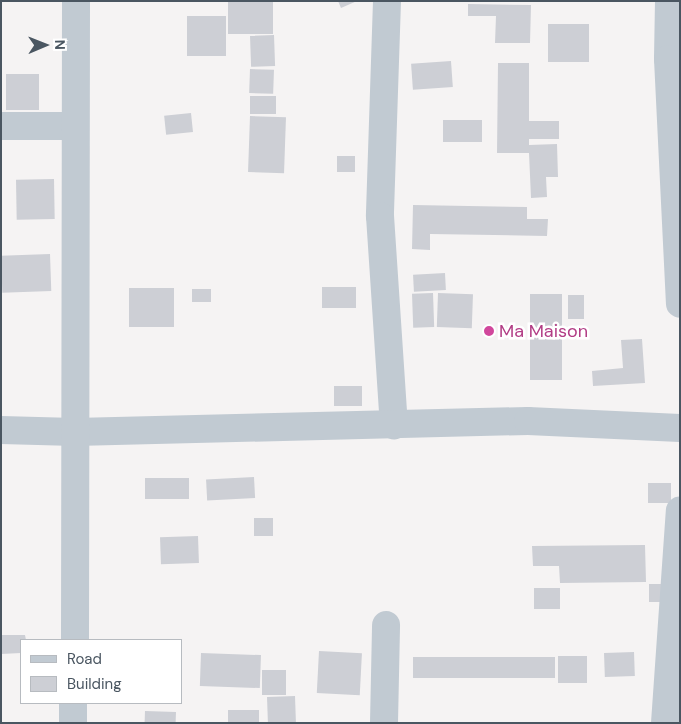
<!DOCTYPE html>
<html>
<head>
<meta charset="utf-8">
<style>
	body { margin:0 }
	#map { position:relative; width:681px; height:724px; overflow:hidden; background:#f5f3f3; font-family:"DM Sans",sans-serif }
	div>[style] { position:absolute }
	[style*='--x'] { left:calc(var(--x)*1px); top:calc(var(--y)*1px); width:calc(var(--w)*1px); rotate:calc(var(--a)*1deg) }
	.building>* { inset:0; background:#cdcfd5; transform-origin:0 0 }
	.street>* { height:28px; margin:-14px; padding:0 14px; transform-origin:14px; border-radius:14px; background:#c1cad2 }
	.dots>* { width:14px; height:14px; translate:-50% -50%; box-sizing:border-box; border:2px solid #fff; border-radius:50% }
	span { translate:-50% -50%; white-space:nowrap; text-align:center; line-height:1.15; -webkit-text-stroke:5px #fff; paint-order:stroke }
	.hotel-label { font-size:18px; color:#b23c85 }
	.left { translate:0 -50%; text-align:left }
	.frame { position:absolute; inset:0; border:2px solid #4a5661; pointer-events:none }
	.legend { position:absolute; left:20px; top:639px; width:162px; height:65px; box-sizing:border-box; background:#fff; border:1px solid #b7bbc0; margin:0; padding:6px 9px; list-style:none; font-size:15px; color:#4a5661 }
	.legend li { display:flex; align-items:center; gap:10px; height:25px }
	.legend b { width:25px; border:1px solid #b7bbc0 }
	.north { position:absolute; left:20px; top:20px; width:50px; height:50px; -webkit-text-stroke:4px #fff; paint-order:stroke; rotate:89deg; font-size:14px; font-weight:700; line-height:20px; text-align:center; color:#4a5661 }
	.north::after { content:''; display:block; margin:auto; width:18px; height:22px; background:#4a5661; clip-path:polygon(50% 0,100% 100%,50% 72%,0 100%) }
</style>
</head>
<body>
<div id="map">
	<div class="building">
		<div style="left:228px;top:1px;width:45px;height:33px"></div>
		<div style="clip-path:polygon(338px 1px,357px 1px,341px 8px)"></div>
		<div style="clip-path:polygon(468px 4px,531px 5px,530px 43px,495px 43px,496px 16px,468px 16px)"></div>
		<div style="left:226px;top:16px;width:40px;height:39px;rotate:90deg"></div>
		<div style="left:548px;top:24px;width:41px;height:38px"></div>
		<div style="left:274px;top:35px;width:31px;height:24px;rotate:88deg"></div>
		<div style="left:451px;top:61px;width:26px;height:40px;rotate:86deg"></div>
		<div style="clip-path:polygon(498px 63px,529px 63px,529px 121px,559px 121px,559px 139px,529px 139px,529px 145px,557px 144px,558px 177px,546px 177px,547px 197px,531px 198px,529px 153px,497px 153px)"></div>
		<div style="left:250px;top:69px;width:24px;height:24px;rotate:2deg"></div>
		<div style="left:6px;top:74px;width:33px;height:36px"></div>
		<div style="left:250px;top:96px;width:26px;height:18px"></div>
		<div style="left:191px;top:113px;width:19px;height:27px;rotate:84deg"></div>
		<div style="left:250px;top:116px;width:36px;height:56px;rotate:2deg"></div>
		<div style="left:443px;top:120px;width:39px;height:22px"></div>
		<div style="left:337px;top:156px;width:18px;height:16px"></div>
		<div style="left:54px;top:179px;width:40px;height:38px;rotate:89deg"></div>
		<div style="clip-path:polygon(413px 205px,527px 207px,527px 219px,548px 219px,547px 236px,430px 234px,430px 250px,412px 249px)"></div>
		<div style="left:50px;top:254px;width:37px;height:49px;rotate:88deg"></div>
		<div style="left:445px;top:273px;width:17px;height:32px;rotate:87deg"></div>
		<div style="left:356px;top:287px;width:21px;height:34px;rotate:90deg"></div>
		<div style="left:129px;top:288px;width:45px;height:39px"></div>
		<div style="left:211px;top:289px;width:13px;height:19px;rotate:90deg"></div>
		<div style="left:433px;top:293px;width:34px;height:21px;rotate:88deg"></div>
		<div style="left:438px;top:293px;width:35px;height:34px;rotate:2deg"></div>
		<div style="left:530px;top:294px;width:32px;height:86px"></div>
		<div style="left:568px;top:295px;width:16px;height:24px"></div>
		<div style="clip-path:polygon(642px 339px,645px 383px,593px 386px,592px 371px,623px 368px,621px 340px)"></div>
		<div style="left:334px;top:386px;width:28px;height:20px"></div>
		<div style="left:254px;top:477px;width:21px;height:48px;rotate:87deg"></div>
		<div style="left:189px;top:478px;width:21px;height:44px;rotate:90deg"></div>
		<div style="left:648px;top:483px;width:23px;height:20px"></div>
		<div style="left:273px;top:518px;width:18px;height:19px;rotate:90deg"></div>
		<div style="left:198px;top:536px;width:27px;height:38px;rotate:88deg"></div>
		<div style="clip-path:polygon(645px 545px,646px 582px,560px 583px,559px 566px,533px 566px,532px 546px)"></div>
		<div style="left:649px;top:584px;width:14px;height:18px"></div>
		<div style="left:560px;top:588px;width:21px;height:26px;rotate:90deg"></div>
		<div style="clip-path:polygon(1px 635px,25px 635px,26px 640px,21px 640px,21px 653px,1px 654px)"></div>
		<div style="left:319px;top:651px;width:43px;height:42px;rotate:3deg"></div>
		<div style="left:634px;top:652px;width:24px;height:30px;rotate:88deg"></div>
		<div style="left:201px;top:653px;width:60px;height:33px;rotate:2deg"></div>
		<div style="left:558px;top:656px;width:29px;height:27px"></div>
		<div style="left:413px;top:657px;width:142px;height:21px"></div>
		<div style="left:286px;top:670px;width:25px;height:24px;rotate:90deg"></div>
		<div style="left:295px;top:696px;width:27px;height:28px;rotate:88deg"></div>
		<div style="left:228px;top:710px;width:31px;height:13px"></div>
		<div style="left:145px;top:711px;width:31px;height:12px;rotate:2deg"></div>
	</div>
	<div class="street">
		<div style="--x:387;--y:1;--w:215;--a:91.9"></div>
		<div style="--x:380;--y:216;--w:210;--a:86.2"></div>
		<div style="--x:669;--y:1;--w:58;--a:91"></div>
		<div style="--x:668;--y:59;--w:245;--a:87.2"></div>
		<div style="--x:1;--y:126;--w:73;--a:0"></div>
		<div style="--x:1;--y:430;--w:74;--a:1.5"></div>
		<div style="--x:75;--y:432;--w:453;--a:-1.4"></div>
		<div style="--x:528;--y:421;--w:152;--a:2.6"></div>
		<div style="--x:75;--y:640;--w:639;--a:-89.91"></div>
		<div style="--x:73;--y:723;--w:20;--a:-90"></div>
		<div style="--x:384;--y:723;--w:98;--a:-88.8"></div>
		<div style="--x:665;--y:723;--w:213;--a:-86"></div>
	</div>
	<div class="dots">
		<div style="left:489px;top:331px;background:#d1479c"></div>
	</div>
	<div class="hotel-label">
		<span class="left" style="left:499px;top:331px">Ma Maison</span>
	</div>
	<div class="frame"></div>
	<ul class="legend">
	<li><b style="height:6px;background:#c1cad2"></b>Road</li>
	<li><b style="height:14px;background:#cdcfd5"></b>Building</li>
	</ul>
	<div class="north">N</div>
</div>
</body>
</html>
